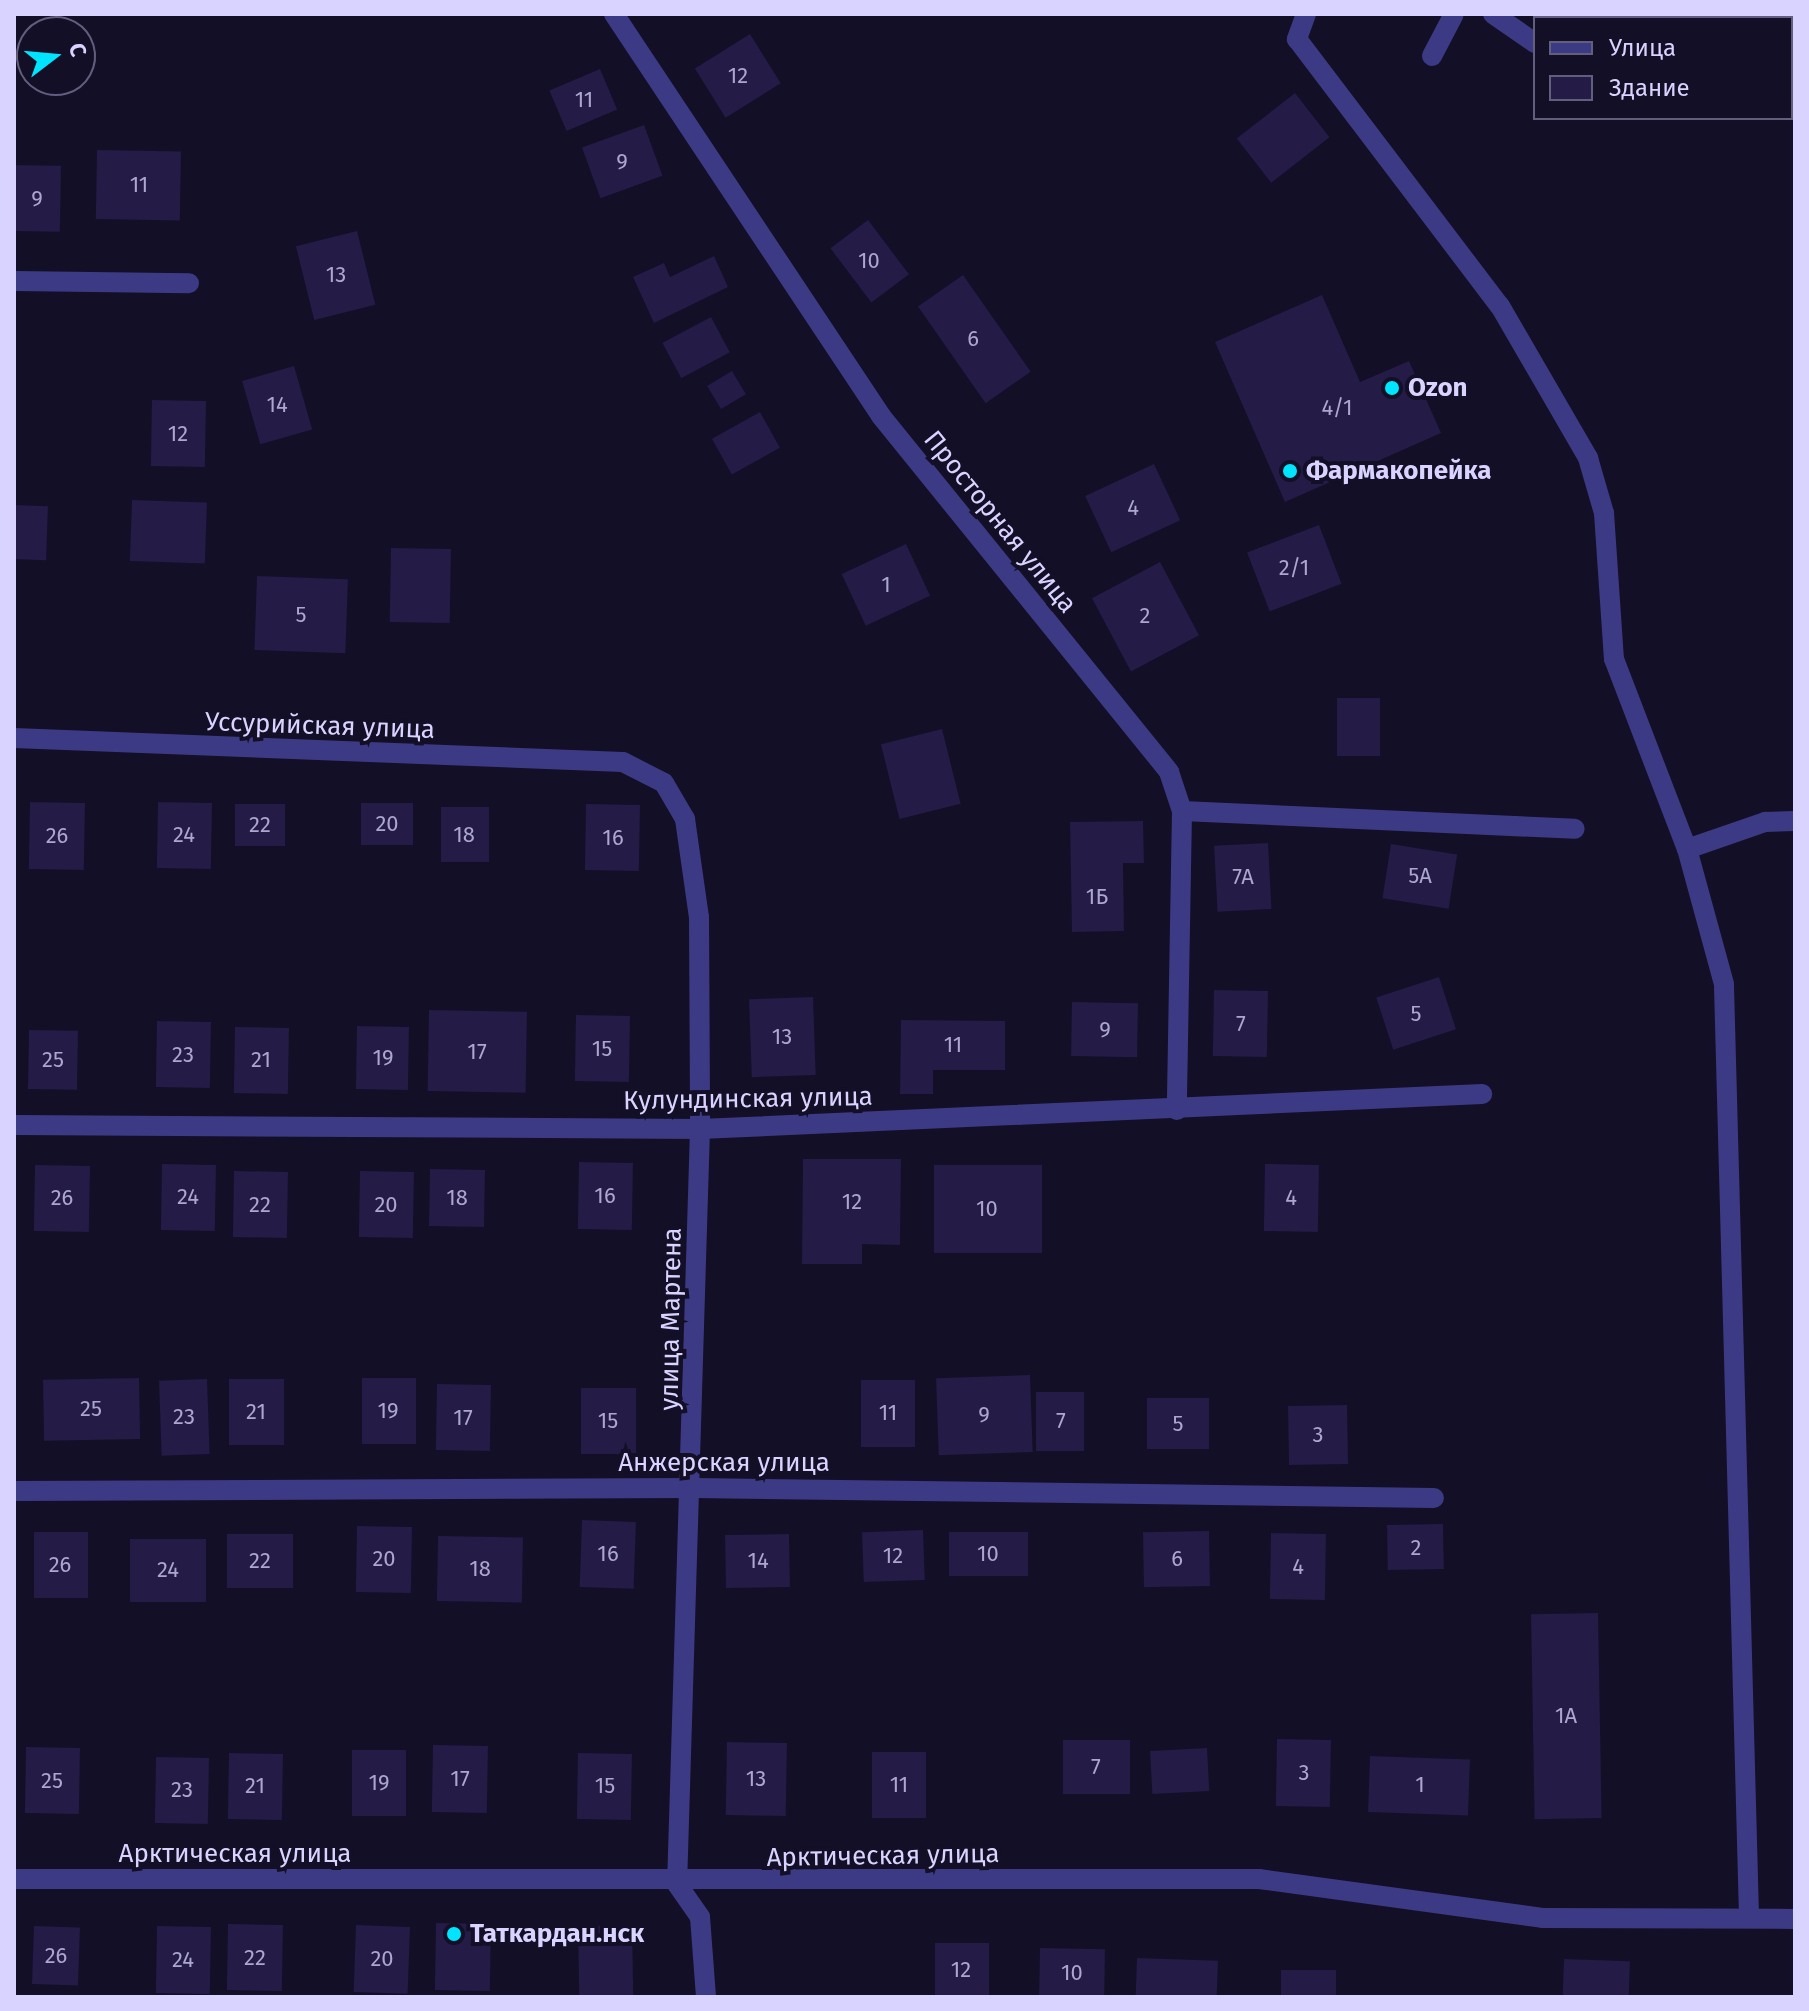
<!DOCTYPE html>
<html>
<head>
<meta charset="utf-8">
<style>
	body { margin:0 }
	#map { position:relative; width:1809px; height:2011px; overflow:hidden; background:#130f26; font-family:"Fira Sans",sans-serif }
	div>[style] { position:absolute }
	[style*='--x'] { left:calc(var(--x)*1px); top:calc(var(--y)*1px); width:calc(var(--w)*1px); rotate:calc(var(--a)*1deg) }
	.building>* { inset:0; background:#241b47; transform-origin:0 0 }
	.minor>* { height:20px; margin:-10px; padding:0 10px; transform-origin:10px; border-radius:10px; background:#3d3a85 }
	.dots>* { width:22px; height:22px; translate:-50% -50%; box-sizing:border-box; border:4px solid #130f26; border-radius:50% }
	span { translate:-50% -50%; white-space:nowrap; text-align:center; line-height:1.15; -webkit-text-stroke:8px #130f26; paint-order:stroke }
	.number-label { font-size:22px; color:#aca6d1 }
	.number-label span { -webkit-text-stroke-width:0 }
	.poi-label { font-size:26px; color:#d9d4ff; font-weight:700 }
	.left { translate:0 -50%; text-align:left }
	.street-label { font-size:26px; color:#d9d4ff }
	.frame { position:absolute; inset:0; border:16px solid #d9d4ff; pointer-events:none }
	.legend { position:absolute; left:1533px; top:16px; width:260px; height:104px; box-sizing:border-box; background:#130f26; border:2px solid #625e7d; margin:0; padding:10px 14px; list-style:none; font-size:24px; color:#d9d4ff }
	.legend li { display:flex; align-items:center; gap:16px; height:40px }
	.legend b { width:40px; border:2px solid #625e7d }
	.north { position:absolute; left:16px; top:16px; width:80px; height:80px; box-sizing:border-box; background:#130f26; border:2px solid #625e7d; border-radius:50%; rotate:74deg; font-size:22px; font-weight:700; line-height:32px; text-align:center; color:#d9d4ff }
	.north::after { content:''; display:block; margin:auto; width:28px; height:36px; background:#00e5ff; clip-path:polygon(50% 0,100% 100%,50% 72%,0 100%) }
</style>
</head>
<body>
<div id="map">
	<div class="building">
		<div style="clip-path:polygon(1544px 14px,1632px 14px,1629px 18px)"></div>
		<div style="left:750px;top:34px;width:58px;height:65px;rotate:58deg"></div>
		<div style="left:600px;top:69px;width:44px;height:55px;rotate:67deg"></div>
		<div style="left:1295px;top:93px;width:56px;height:74px;rotate:52deg"></div>
		<div style="left:644px;top:125px;width:54px;height:66px;rotate:70deg"></div>
		<div style="left:97px;top:150px;width:84px;height:69px;rotate:1deg"></div>
		<div style="left:14px;top:165px;width:47px;height:66px;rotate:1deg"></div>
		<div style="left:868px;top:220px;width:68px;height:47px;rotate:53deg"></div>
		<div style="left:357px;top:231px;width:76px;height:63px;rotate:76deg"></div>
		<div style="clip-path:polygon(714px 256px,728px 287px,654px 323px,633px 277px,664px 263px,670px 277px)"></div>
		<div style="left:963px;top:275px;width:118px;height:55px;rotate:55deg"></div>
		<div style="clip-path:polygon(1322px 295px,1360px 382px,1409px 361px,1441px 433px,1285px 502px,1215px 342px)"></div>
		<div style="left:711px;top:317px;width:40px;height:55px;rotate:62deg"></div>
		<div style="left:294px;top:366px;width:66px;height:54px;rotate:74deg"></div>
		<div style="left:732px;top:371px;width:27px;height:29px;rotate:59deg"></div>
		<div style="left:152px;top:400px;width:54px;height:66px;rotate:1deg"></div>
		<div style="left:760px;top:412px;width:41px;height:55px;rotate:61deg"></div>
		<div style="left:1154px;top:464px;width:62px;height:76px;rotate:65deg"></div>
		<div style="left:132px;top:500px;width:75px;height:61px;rotate:2deg"></div>
		<div style="left:14px;top:505px;width:34px;height:54px;rotate:2deg"></div>
		<div style="left:1319px;top:525px;width:63px;height:77px;rotate:69deg"></div>
		<div style="left:906px;top:544px;width:57px;height:71px;rotate:65deg"></div>
		<div style="left:391px;top:548px;width:60px;height:74px;rotate:1deg"></div>
		<div style="left:1160px;top:562px;width:83px;height:77px;rotate:62deg"></div>
		<div style="left:257px;top:576px;width:91px;height:74px;rotate:2deg"></div>
		<div style="left:1337px;top:698px;width:43px;height:58px"></div>
		<div style="left:942px;top:729px;width:77px;height:63px;rotate:76deg"></div>
		<div style="left:30px;top:802px;width:55px;height:67px;rotate:1deg"></div>
		<div style="left:158px;top:802px;width:54px;height:66px;rotate:1deg"></div>
		<div style="left:361px;top:803px;width:52px;height:42px"></div>
		<div style="left:285px;top:804px;width:42px;height:50px;rotate:90deg"></div>
		<div style="left:586px;top:804px;width:54px;height:66px;rotate:1deg"></div>
		<div style="left:441px;top:807px;width:48px;height:55px"></div>
		<div style="clip-path:polygon(1143px 821px,1144px 863px,1123px 863px,1124px 931px,1072px 932px,1070px 822px)"></div>
		<div style="left:1268px;top:843px;width:66px;height:54px;rotate:87deg"></div>
		<div style="left:1391px;top:844px;width:67px;height:55px;rotate:9deg"></div>
		<div style="left:1439px;top:977px;width:55px;height:66px;rotate:72deg"></div>
		<div style="left:1214px;top:990px;width:54px;height:66px;rotate:1deg"></div>
		<div style="left:813px;top:997px;width:78px;height:64px;rotate:88deg"></div>
		<div style="left:1072px;top:1002px;width:66px;height:54px;rotate:1deg"></div>
		<div style="left:429px;top:1010px;width:98px;height:81px;rotate:1deg"></div>
		<div style="left:576px;top:1015px;width:54px;height:66px;rotate:1deg"></div>
		<div style="clip-path:polygon(901px 1020px,1005px 1021px,1005px 1070px,933px 1070px,933px 1094px,900px 1094px)"></div>
		<div style="left:157px;top:1021px;width:54px;height:66px;rotate:1deg"></div>
		<div style="left:357px;top:1026px;width:52px;height:63px;rotate:1deg"></div>
		<div style="left:235px;top:1027px;width:54px;height:66px;rotate:1deg"></div>
		<div style="left:29px;top:1030px;width:49px;height:59px;rotate:1deg"></div>
		<div style="clip-path:polygon(803px 1159px,901px 1159px,900px 1245px,862px 1244px,862px 1264px,802px 1264px)"></div>
		<div style="left:579px;top:1162px;width:54px;height:67px;rotate:1deg"></div>
		<div style="left:162px;top:1164px;width:54px;height:66px;rotate:1deg"></div>
		<div style="left:1265px;top:1164px;width:54px;height:67px;rotate:1deg"></div>
		<div style="left:35px;top:1165px;width:55px;height:66px;rotate:1deg"></div>
		<div style="left:934px;top:1165px;width:108px;height:88px"></div>
		<div style="left:430px;top:1169px;width:55px;height:57px;rotate:1deg"></div>
		<div style="left:234px;top:1171px;width:54px;height:66px;rotate:1deg"></div>
		<div style="left:360px;top:1171px;width:54px;height:66px;rotate:1deg"></div>
		<div style="left:1030px;top:1375px;width:77px;height:94px;rotate:88deg"></div>
		<div style="left:139px;top:1378px;width:61px;height:96px;rotate:89deg"></div>
		<div style="left:362px;top:1378px;width:54px;height:66px"></div>
		<div style="left:207px;top:1379px;width:75px;height:48px;rotate:88deg"></div>
		<div style="left:229px;top:1379px;width:55px;height:66px"></div>
		<div style="left:861px;top:1380px;width:54px;height:67px"></div>
		<div style="left:437px;top:1384px;width:54px;height:66px;rotate:1deg"></div>
		<div style="left:581px;top:1388px;width:55px;height:66px"></div>
		<div style="left:1036px;top:1392px;width:48px;height:59px"></div>
		<div style="left:1147px;top:1398px;width:62px;height:51px"></div>
		<div style="left:1347px;top:1405px;width:59px;height:59px;rotate:89deg"></div>
		<div style="left:582px;top:1520px;width:54px;height:67px;rotate:2deg"></div>
		<div style="left:1443px;top:1524px;width:45px;height:56px;rotate:89deg"></div>
		<div style="left:357px;top:1526px;width:55px;height:66px;rotate:1deg"></div>
		<div style="left:923px;top:1530px;width:50px;height:61px;rotate:88deg"></div>
		<div style="left:1209px;top:1531px;width:55px;height:66px;rotate:89deg"></div>
		<div style="left:34px;top:1532px;width:54px;height:66px"></div>
		<div style="left:949px;top:1532px;width:79px;height:44px"></div>
		<div style="left:1271px;top:1533px;width:55px;height:66px;rotate:1deg"></div>
		<div style="left:227px;top:1534px;width:66px;height:54px"></div>
		<div style="left:789px;top:1534px;width:53px;height:64px;rotate:89deg"></div>
		<div style="left:438px;top:1536px;width:85px;height:65px;rotate:1deg"></div>
		<div style="left:130px;top:1539px;width:76px;height:63px"></div>
		<div style="left:1598px;top:1613px;width:205px;height:67px;rotate:89deg"></div>
		<div style="left:1277px;top:1739px;width:54px;height:67px;rotate:1deg"></div>
		<div style="left:1063px;top:1740px;width:67px;height:54px"></div>
		<div style="left:727px;top:1742px;width:60px;height:73px;rotate:1deg"></div>
		<div style="left:433px;top:1745px;width:55px;height:67px;rotate:1deg"></div>
		<div style="left:26px;top:1747px;width:54px;height:66px;rotate:1deg"></div>
		<div style="left:1207px;top:1748px;width:43px;height:57px;rotate:87deg"></div>
		<div style="left:352px;top:1750px;width:54px;height:66px"></div>
		<div style="left:872px;top:1752px;width:54px;height:66px"></div>
		<div style="left:229px;top:1753px;width:54px;height:66px;rotate:1deg"></div>
		<div style="left:578px;top:1753px;width:54px;height:66px;rotate:1deg"></div>
		<div style="left:1370px;top:1756px;width:100px;height:56px;rotate:2deg"></div>
		<div style="left:156px;top:1757px;width:53px;height:66px;rotate:1deg"></div>
		<div style="left:436px;top:1923px;width:55px;height:67px;rotate:1deg"></div>
		<div style="left:228px;top:1924px;width:55px;height:66px;rotate:1deg"></div>
		<div style="left:356px;top:1925px;width:54px;height:67px;rotate:2deg"></div>
		<div style="left:632px;top:1925px;width:72px;height:54px;rotate:89deg"></div>
		<div style="left:34px;top:1926px;width:46px;height:58px;rotate:2deg"></div>
		<div style="left:157px;top:1926px;width:54px;height:67px;rotate:1deg"></div>
		<div style="left:935px;top:1943px;width:54px;height:54px"></div>
		<div style="left:1040px;top:1948px;width:65px;height:49px;rotate:1deg"></div>
		<div style="left:1137px;top:1958px;width:81px;height:39px;rotate:2deg"></div>
		<div style="left:1564px;top:1959px;width:66px;height:38px;rotate:2deg"></div>
		<div style="left:1281px;top:1970px;width:55px;height:27px"></div>
	</div>
	<div class="minor">
		<div style="--x:614;--y:14;--w:483;--a:56.4"></div>
		<div style="--x:881;--y:416;--w:458;--a:51"></div>
		<div style="--x:1169;--y:772;--w:41;--a:71.6"></div>
		<div style="--x:1182;--y:811;--w:299;--a:91"></div>
		<div style="--x:1306;--y:14;--w:27;--a:110"></div>
		<div style="--x:1297;--y:39;--w:335;--a:52.8"></div>
		<div style="--x:1500;--y:306;--w:176;--a:59.9"></div>
		<div style="--x:1588;--y:458;--w:57;--a:73.8"></div>
		<div style="--x:1604;--y:513;--w:146;--a:86.1"></div>
		<div style="--x:1614;--y:659;--w:204;--a:69"></div>
		<div style="--x:1493;--y:14;--w:51;--a:34.6"></div>
		<div style="--x:1699;--y:18;--w:5;--a:-53"></div>
		<div style="--x:1432;--y:56;--w:47;--a:-62.4"></div>
		<div style="--x:14;--y:281;--w:175;--a:0.7"></div>
		<div style="--x:14;--y:738;--w:609;--a:2.26"></div>
		<div style="--x:623;--y:762;--w:46;--a:27.1"></div>
		<div style="--x:664;--y:783;--w:42;--a:59.7"></div>
		<div style="--x:685;--y:819;--w:99;--a:81.9"></div>
		<div style="--x:699;--y:917;--w:212;--a:89.7"></div>
		<div style="--x:700;--y:1129;--w:755;--a:91.74"></div>
		<div style="--x:677;--y:1884;--w:40;--a:55.1"></div>
		<div style="--x:700;--y:1917;--w:80;--a:85.7"></div>
		<div style="--x:1182;--y:811;--w:393;--a:2.6"></div>
		<div style="--x:14;--y:1125;--w:686;--a:0.33"></div>
		<div style="--x:700;--y:1129;--w:783;--a:-2.56"></div>
		<div style="--x:14;--y:1491;--w:680;--a:-0.25"></div>
		<div style="--x:694;--y:1488;--w:740;--a:0.77"></div>
		<div style="--x:14;--y:1879;--w:1245;--a:0"></div>
		<div style="--x:1259;--y:1879;--w:286;--a:7.8"></div>
		<div style="--x:1542;--y:1918;--w:253;--a:0.2"></div>
		<div style="--x:1749;--y:1916;--w:932;--a:-91.54"></div>
		<div style="--x:1724;--y:984;--w:140;--a:-105.3"></div>
		<div style="--x:1687;--y:849;--w:83;--a:-19.1"></div>
		<div style="--x:1765;--y:822;--w:30;--a:-2"></div>
	</div>
	<div class="dots">
		<div style="left:1392px;top:388px;background:#00e5ff"></div>
		<div style="left:1290px;top:471px;background:#00e5ff"></div>
		<div style="left:454px;top:1934px;background:#00e5ff"></div>
	</div>
	<div class="number-label">
		<span style="left:738px;top:76px">12</span>
		<span style="left:584px;top:100px">11</span>
		<span style="left:622px;top:162px">9</span>
		<span style="left:139px;top:185px">11</span>
		<span style="left:37px;top:199px">9</span>
		<span style="left:869px;top:261px">10</span>
		<span style="left:336px;top:275px">13</span>
		<span style="left:973px;top:339px">6</span>
		<span style="left:277px;top:405px">14</span>
		<span style="left:1337px;top:408px">4/1</span>
		<span style="left:178px;top:434px">12</span>
		<span style="left:1133px;top:508px">4</span>
		<span style="left:1294px;top:568px">2/1</span>
		<span style="left:886px;top:585px">1</span>
		<span style="left:301px;top:615px">5</span>
		<span style="left:1145px;top:616px">2</span>
		<span style="left:387px;top:824px">20</span>
		<span style="left:260px;top:825px">22</span>
		<span style="left:184px;top:835px">24</span>
		<span style="left:464px;top:835px">18</span>
		<span style="left:57px;top:836px">26</span>
		<span style="left:613px;top:838px">16</span>
		<span style="left:1420px;top:876px">5А</span>
		<span style="left:1243px;top:877px">7А</span>
		<span style="left:1097px;top:897px">1Б</span>
		<span style="left:1416px;top:1014px">5</span>
		<span style="left:1241px;top:1024px">7</span>
		<span style="left:1105px;top:1030px">9</span>
		<span style="left:782px;top:1037px">13</span>
		<span style="left:953px;top:1045px">11</span>
		<span style="left:602px;top:1049px">15</span>
		<span style="left:477px;top:1052px">17</span>
		<span style="left:183px;top:1055px">23</span>
		<span style="left:383px;top:1058px">19</span>
		<span style="left:53px;top:1060px">25</span>
		<span style="left:261px;top:1060px">21</span>
		<span style="left:605px;top:1196px">16</span>
		<span style="left:188px;top:1197px">24</span>
		<span style="left:62px;top:1198px">26</span>
		<span style="left:457px;top:1198px">18</span>
		<span style="left:1291px;top:1198px">4</span>
		<span style="left:852px;top:1202px">12</span>
		<span style="left:260px;top:1205px">22</span>
		<span style="left:386px;top:1205px">20</span>
		<span style="left:987px;top:1209px">10</span>
		<span style="left:91px;top:1409px">25</span>
		<span style="left:388px;top:1411px">19</span>
		<span style="left:256px;top:1412px">21</span>
		<span style="left:888px;top:1413px">11</span>
		<span style="left:984px;top:1415px">9</span>
		<span style="left:184px;top:1417px">23</span>
		<span style="left:463px;top:1418px">17</span>
		<span style="left:608px;top:1421px">15</span>
		<span style="left:1061px;top:1421px">7</span>
		<span style="left:1178px;top:1424px">5</span>
		<span style="left:1318px;top:1435px">3</span>
		<span style="left:1416px;top:1548px">2</span>
		<span style="left:608px;top:1554px">16</span>
		<span style="left:988px;top:1554px">10</span>
		<span style="left:893px;top:1556px">12</span>
		<span style="left:384px;top:1559px">20</span>
		<span style="left:1177px;top:1559px">6</span>
		<span style="left:260px;top:1561px">22</span>
		<span style="left:758px;top:1561px">14</span>
		<span style="left:60px;top:1565px">26</span>
		<span style="left:1298px;top:1567px">4</span>
		<span style="left:480px;top:1569px">18</span>
		<span style="left:168px;top:1570px">24</span>
		<span style="left:1566px;top:1716px">1А</span>
		<span style="left:1096px;top:1767px">7</span>
		<span style="left:1304px;top:1773px">3</span>
		<span style="left:460px;top:1779px">17</span>
		<span style="left:756px;top:1779px">13</span>
		<span style="left:52px;top:1781px">25</span>
		<span style="left:379px;top:1783px">19</span>
		<span style="left:899px;top:1785px">11</span>
		<span style="left:1420px;top:1785px">1</span>
		<span style="left:255px;top:1786px">21</span>
		<span style="left:605px;top:1786px">15</span>
		<span style="left:182px;top:1790px">23</span>
		<span style="left:56px;top:1956px">26</span>
		<span style="left:255px;top:1958px">22</span>
		<span style="left:382px;top:1959px">20</span>
		<span style="left:183px;top:1960px">24</span>
		<span style="left:961px;top:1970px">12</span>
		<span style="left:1072px;top:1973px">10</span>
	</div>
	<div class="poi-label">
		<span class="left" style="left:1408px;top:388px">Ozon</span>
		<span class="left" style="left:1306px;top:471px">Фармакопейка</span>
		<span class="left" style="left:470px;top:1934px">Таткардан.нск</span>
	</div>
	<div class="street-label">
		<span style="left:1000px;top:522px;rotate:51deg">Просторная улица</span>
		<span style="left:320px;top:726px;rotate:2deg">Уссурийская улица</span>
		<span style="left:748px;top:1099px;rotate:-1deg">Кулундинская улица</span>
		<span style="left:671px;top:1319px;rotate:-89deg">улица Мартена</span>
		<span style="left:724px;top:1463px">Анжерская улица</span>
		<span style="left:235px;top:1854px">Арктическая улица</span>
		<span style="left:883px;top:1856px;rotate:-1deg">Арктическая улица</span>
	</div>
	<div class="frame"></div>
	<ul class="legend">
	<li><b style="height:10px;background:#3d3a85"></b>Улица</li>
	<li><b style="height:22px;background:#241b47"></b>Здание</li>
	</ul>
	<div class="north">С</div>
</div>
</body>
</html>
